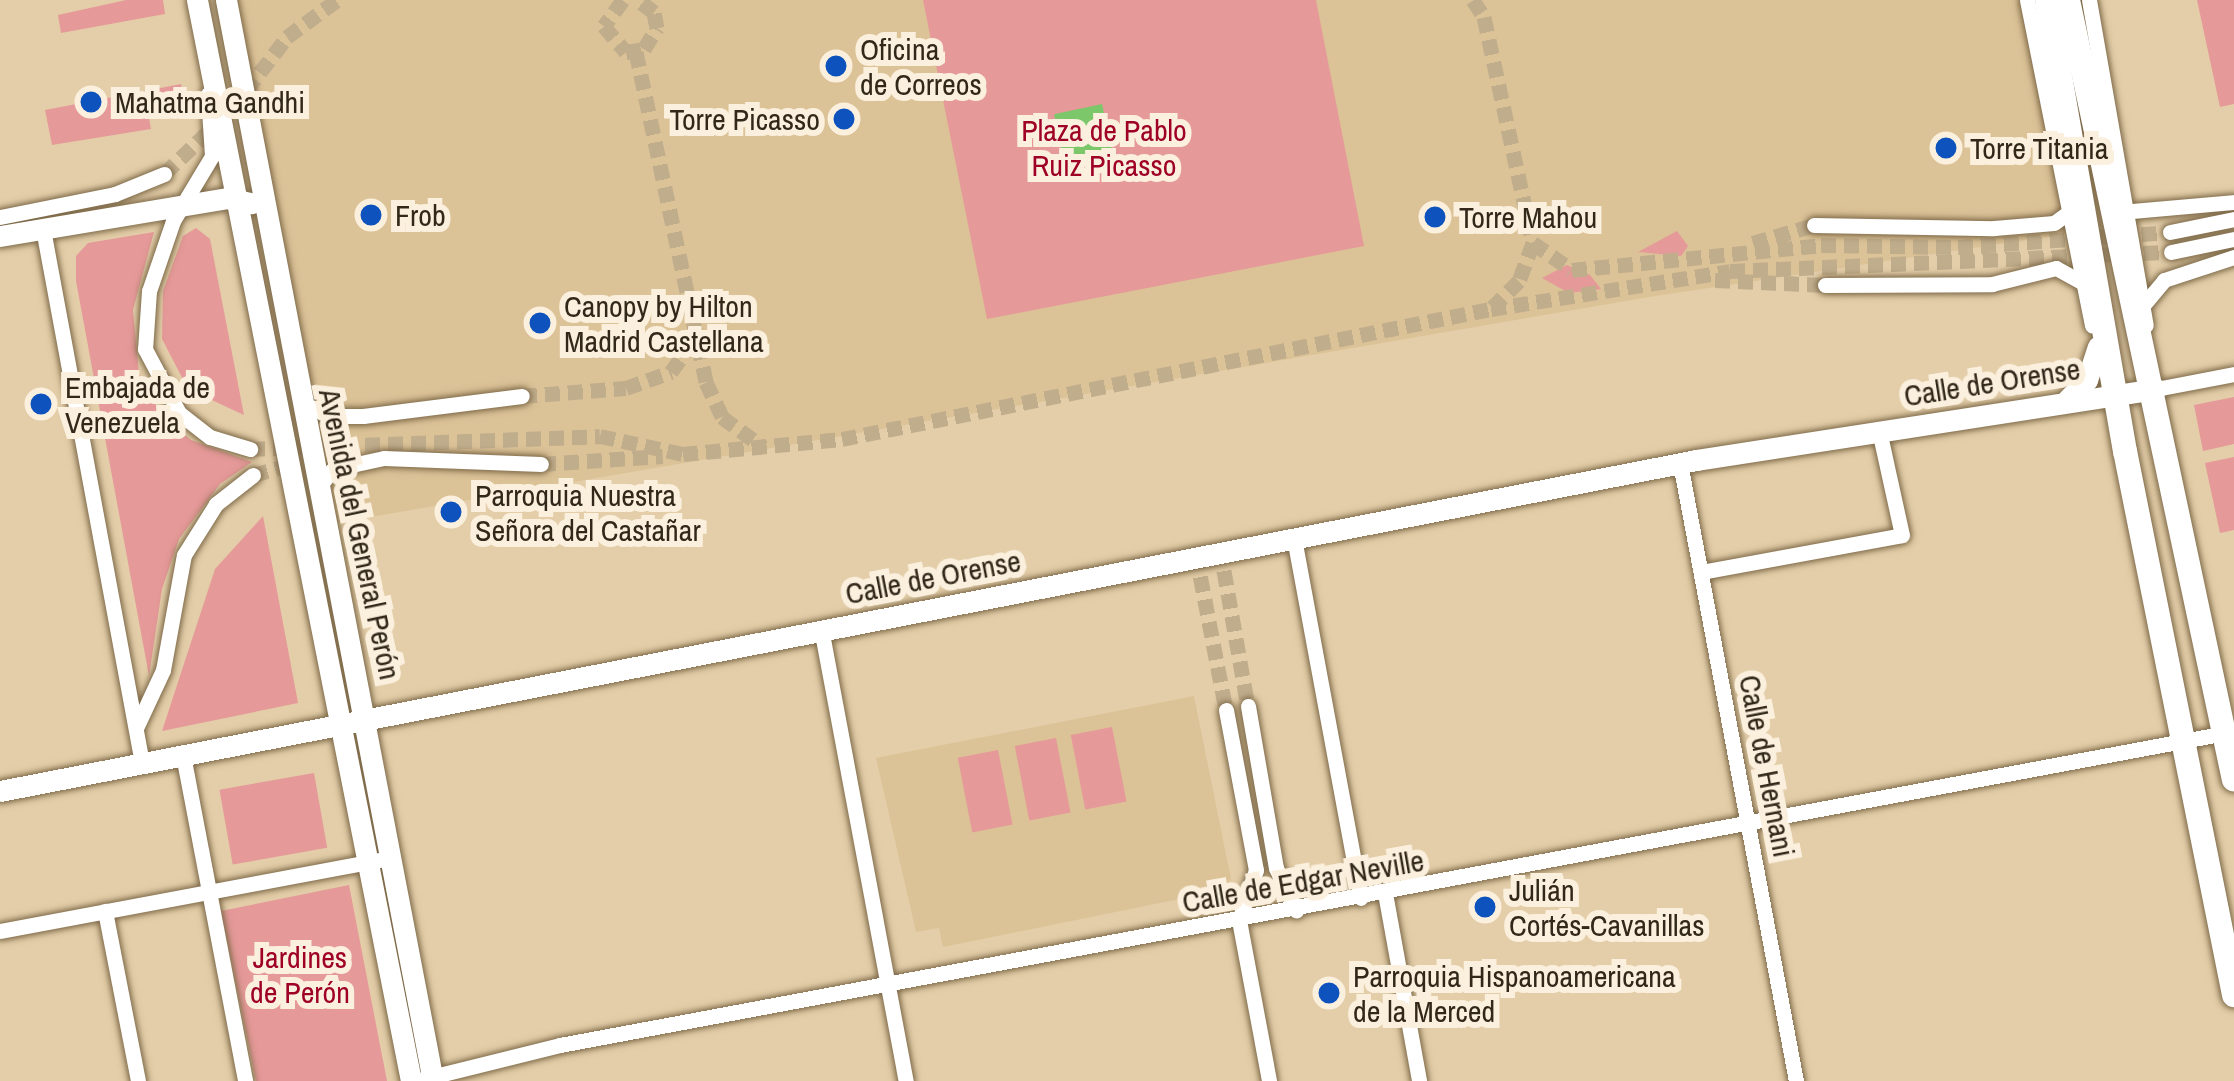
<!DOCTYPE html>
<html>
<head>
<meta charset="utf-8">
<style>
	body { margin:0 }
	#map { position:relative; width:2234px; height:1081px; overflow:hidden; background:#e4cea9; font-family:"Archivo Narrow",sans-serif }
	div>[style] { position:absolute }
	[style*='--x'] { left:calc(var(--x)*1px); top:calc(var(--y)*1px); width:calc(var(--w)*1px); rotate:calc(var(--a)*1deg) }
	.built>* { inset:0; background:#dcc297 }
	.green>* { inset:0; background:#e59998; transform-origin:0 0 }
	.water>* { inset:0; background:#7bc76a; transform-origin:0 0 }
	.street-tunnel>* { height:15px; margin-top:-7.5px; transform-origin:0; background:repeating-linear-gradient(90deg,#c0ad8c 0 15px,transparent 0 23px) }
	.roads { filter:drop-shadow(0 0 3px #7e6a49) drop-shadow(0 0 3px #7e6a49) }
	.street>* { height:15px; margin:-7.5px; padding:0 7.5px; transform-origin:7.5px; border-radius:7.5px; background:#fff }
	.secondary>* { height:21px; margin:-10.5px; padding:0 10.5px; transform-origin:10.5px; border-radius:10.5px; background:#fff }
	.primary>* { height:24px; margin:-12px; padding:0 12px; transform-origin:12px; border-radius:12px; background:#fff }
	.dots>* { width:33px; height:33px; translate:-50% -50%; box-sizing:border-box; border:6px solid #fbf0de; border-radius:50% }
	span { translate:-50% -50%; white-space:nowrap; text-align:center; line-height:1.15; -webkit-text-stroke:12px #fbf0de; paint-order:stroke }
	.poi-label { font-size:30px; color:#31281a }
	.left { translate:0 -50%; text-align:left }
	.right { translate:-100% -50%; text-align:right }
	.park-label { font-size:30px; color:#9e0026 }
	.street-label { font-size:30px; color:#31281a }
</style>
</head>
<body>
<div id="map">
	<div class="built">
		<div style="clip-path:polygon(227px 0,2027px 0,2079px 232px,1649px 297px,330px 524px)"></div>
		<div style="clip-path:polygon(1194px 696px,1231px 879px,1224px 890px,943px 947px,939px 928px,916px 932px,876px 758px)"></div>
	</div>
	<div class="green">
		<div style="clip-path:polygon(126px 0,163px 0,165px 14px,61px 33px,58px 15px)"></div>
		<div style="clip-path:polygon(923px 0,1316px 0,1364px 246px,987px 319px)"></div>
		<div style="clip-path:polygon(2197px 0,2234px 0,2234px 104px,2220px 107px)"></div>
		<div style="clip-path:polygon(181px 84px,185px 105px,148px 112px,151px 129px,52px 145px,45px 110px)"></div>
		<div style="clip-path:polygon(196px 228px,210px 239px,244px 415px,188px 389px,162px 339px,163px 291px,183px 236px)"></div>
		<div style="clip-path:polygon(1677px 231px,1688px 246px,1681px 256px,1638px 252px)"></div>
		<div style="clip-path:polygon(154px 232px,133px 310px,139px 374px,160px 413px,191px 440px,252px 462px,220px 484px,179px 539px,162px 589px,149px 676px,76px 281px,76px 256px,88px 243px)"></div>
		<div style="clip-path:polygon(1567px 265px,1590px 275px,1601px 289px,1569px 293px,1542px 278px)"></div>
		<div style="clip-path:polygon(2234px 397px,2234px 444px,2203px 451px,2194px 405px)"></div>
		<div style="clip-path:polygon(2234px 457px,2234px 530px,2220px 533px,2205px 463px)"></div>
		<div style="clip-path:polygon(263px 516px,298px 703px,162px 731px,215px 569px)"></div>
		<div style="left:1112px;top:727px;width:76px;height:42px;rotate:79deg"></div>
		<div style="left:1056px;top:738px;width:76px;height:42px;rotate:79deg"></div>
		<div style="left:998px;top:750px;width:76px;height:41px;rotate:79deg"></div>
		<div style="left:314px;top:773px;width:76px;height:96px;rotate:80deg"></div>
		<div style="clip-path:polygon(349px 885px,387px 1081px,256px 1081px,221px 911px)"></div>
	</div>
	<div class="water">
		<div style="left:1102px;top:104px;width:49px;height:49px;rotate:78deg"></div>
	</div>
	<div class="street-tunnel">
		<div style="--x:623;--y:0;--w:32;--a:126"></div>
		<div style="--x:604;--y:26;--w:34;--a:50"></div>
		<div style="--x:626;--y:52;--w:18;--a:-9"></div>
		<div style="--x:644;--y:49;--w:25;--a:-58"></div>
		<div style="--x:657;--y:28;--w:16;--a:-101"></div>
		<div style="--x:654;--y:12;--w:20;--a:-143"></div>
		<div style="--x:1473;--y:0;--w:20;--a:57"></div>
		<div style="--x:1484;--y:17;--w:231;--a:77.8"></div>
		<div style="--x:1533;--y:243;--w:40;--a:110.2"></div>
		<div style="--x:1519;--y:281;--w:37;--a:135"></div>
		<div style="--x:636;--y:52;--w:337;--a:78"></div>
		<div style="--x:706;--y:382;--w:38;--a:65"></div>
		<div style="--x:722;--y:417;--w:51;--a:36.2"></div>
		<div style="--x:164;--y:174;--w:94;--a:-43.7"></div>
		<div style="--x:232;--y:109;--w:91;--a:-52.6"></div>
		<div style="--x:287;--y:37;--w:62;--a:-36.5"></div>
		<div style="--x:1533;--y:243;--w:47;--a:34.7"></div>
		<div style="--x:1572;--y:270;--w:250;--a:-5.7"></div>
		<div style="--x:1821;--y:245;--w:137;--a:0.8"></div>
		<div style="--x:1958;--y:247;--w:213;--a:-4"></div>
		<div style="--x:1753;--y:243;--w:64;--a:-16.4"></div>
		<div style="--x:1715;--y:280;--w:110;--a:2.6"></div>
		<div style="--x:522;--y:396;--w:104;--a:-4.4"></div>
		<div style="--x:626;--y:388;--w:48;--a:-19.6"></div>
		<div style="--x:671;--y:372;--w:43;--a:-54.5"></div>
		<div style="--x:250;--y:449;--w:350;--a:-2.1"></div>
		<div style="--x:600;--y:436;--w:85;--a:12.2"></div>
		<div style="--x:683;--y:454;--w:160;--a:-5.4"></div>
		<div style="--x:842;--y:439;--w:662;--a:-11.33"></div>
		<div style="--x:1491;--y:309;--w:242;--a:-9"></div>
		<div style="--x:1730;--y:271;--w:441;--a:-2.5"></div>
		<div style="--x:541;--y:464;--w:122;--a:-3.8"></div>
		<div style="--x:253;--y:475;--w:45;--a:-15.6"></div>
		<div style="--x:1220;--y:548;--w:160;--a:80"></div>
		<div style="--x:1196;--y:554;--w:159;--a:79.1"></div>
	</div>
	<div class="roads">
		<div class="street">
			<div style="--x:2027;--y:0;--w:332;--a:78.7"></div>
			<div style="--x:2089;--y:0;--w:330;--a:80.1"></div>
			<div style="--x:208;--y:94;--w:62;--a:86.3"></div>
			<div style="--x:212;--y:156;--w:76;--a:121"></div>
			<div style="--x:173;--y:221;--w:74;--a:108.9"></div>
			<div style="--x:149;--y:291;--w:58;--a:93.9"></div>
			<div style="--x:145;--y:349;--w:72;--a:62"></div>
			<div style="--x:179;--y:413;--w:39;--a:38"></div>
			<div style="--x:210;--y:437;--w:42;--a:16.7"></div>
			<div style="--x:2131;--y:211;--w:103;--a:-5"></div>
			<div style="--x:0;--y:217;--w:117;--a:-11.3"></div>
			<div style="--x:115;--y:194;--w:53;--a:-22.2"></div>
			<div style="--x:1814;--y:225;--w:180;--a:1"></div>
			<div style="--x:1994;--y:228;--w:60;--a:-4.8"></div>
			<div style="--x:2054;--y:223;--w:19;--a:-36"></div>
			<div style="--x:43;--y:229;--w:543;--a:79.5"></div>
			<div style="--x:2170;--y:232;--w:65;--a:-11.5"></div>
			<div style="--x:2171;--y:252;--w:64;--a:-11.7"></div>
			<div style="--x:1825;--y:285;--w:167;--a:-0.3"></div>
			<div style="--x:1992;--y:284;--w:66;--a:-14"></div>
			<div style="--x:2056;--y:268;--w:29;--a:29"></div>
			<div style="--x:2145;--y:303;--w:30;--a:-50"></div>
			<div style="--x:2164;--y:280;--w:74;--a:-18.2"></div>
			<div style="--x:2156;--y:389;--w:79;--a:-10.9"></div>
			<div style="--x:302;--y:403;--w:31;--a:25"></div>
			<div style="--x:330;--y:416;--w:33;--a:0"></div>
			<div style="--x:363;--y:416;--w:160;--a:-7.2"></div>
			<div style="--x:1680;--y:463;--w:629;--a:79.37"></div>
			<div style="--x:322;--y:483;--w:18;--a:-52"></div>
			<div style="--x:333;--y:469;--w:52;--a:-12.2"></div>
			<div style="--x:384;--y:458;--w:157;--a:2.2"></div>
			<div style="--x:1294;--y:538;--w:366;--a:79.5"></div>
			<div style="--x:1701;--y:572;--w:204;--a:-10.4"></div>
			<div style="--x:1902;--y:535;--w:107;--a:-102.4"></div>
			<div style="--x:821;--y:628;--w:461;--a:79.4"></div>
			<div style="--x:1248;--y:706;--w:164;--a:80.2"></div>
			<div style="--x:1276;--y:868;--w:47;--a:64.5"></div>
			<div style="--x:1226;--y:710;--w:163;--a:79.4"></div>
			<div style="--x:1256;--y:870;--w:53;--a:108.8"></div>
			<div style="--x:1239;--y:920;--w:164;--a:79.4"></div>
			<div style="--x:136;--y:728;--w:64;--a:-65"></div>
			<div style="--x:163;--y:670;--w:117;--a:-79.7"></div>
			<div style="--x:184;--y:555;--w:60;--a:-57.9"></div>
			<div style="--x:216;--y:504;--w:47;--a:-38.1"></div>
			<div style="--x:183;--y:755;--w:332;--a:79.2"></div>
			<div style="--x:1385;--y:893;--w:191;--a:79.7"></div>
			<div style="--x:105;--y:911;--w:173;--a:79"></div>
			<div style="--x:0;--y:931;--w:398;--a:-10.6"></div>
			<div style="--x:423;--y:1079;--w:141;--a:-13.9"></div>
			<div style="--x:560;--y:1045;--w:1700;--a:-10.61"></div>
		</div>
		<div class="secondary">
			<div style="--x:197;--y:0;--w:1102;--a:78.8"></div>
			<div style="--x:226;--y:0;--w:1101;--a:79.16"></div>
			<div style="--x:0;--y:236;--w:230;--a:-9.5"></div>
			<div style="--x:227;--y:198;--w:25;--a:12"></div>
			<div style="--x:2067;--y:400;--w:28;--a:-45"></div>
			<div style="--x:2087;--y:380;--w:35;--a:-72"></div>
			<div style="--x:0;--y:791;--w:1728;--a:-11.04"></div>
			<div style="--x:1696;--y:460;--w:465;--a:-8.8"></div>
		</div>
		<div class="primary">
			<div style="--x:2047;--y:0;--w:458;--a:80.2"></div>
			<div style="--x:2125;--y:451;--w:555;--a:78.67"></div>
			<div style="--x:2068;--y:0;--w:797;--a:77.99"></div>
		</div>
	</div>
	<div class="dots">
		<div style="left:836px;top:66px;background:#0d52bd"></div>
		<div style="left:91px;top:102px;background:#0d52bd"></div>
		<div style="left:844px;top:119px;background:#0d52bd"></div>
		<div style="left:1946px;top:148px;background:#0d52bd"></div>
		<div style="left:371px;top:215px;background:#0d52bd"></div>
		<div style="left:1435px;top:217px;background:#0d52bd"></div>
		<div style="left:540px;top:323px;background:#0d52bd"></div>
		<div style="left:41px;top:404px;background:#0d52bd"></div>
		<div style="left:451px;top:512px;background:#0d52bd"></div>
		<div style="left:1485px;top:907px;background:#0d52bd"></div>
		<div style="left:1329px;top:993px;background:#0d52bd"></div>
	</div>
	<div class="poi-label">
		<span class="left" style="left:860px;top:66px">Oficina<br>de Correos</span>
		<span class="left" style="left:115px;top:102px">Mahatma Gandhi</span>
		<span class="right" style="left:820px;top:119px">Torre Picasso</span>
		<span class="left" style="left:1970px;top:148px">Torre Titania</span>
		<span class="left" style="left:395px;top:215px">Frob</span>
		<span class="left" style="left:1459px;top:217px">Torre Mahou</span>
		<span class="left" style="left:564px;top:323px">Canopy by Hilton<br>Madrid Castellana</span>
		<span class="left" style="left:65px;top:404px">Embajada de<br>Venezuela</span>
		<span class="left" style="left:475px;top:512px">Parroquia Nuestra<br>Señora del Castañar</span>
		<span class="left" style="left:1509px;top:907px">Julián<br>Cortés-Cavanillas</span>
		<span class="left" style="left:1353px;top:993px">Parroquia Hispanoamericana<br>de la Merced</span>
	</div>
	<div class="park-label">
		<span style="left:1104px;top:147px">Plaza de Pablo<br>Ruiz Picasso</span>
		<span style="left:300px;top:974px">Jardines<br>de Perón</span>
	</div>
	<div class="street-label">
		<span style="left:1992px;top:382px;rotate:-9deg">Calle de Orense</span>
		<span style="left:360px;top:534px;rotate:78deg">Avenida del General Perón</span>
		<span style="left:933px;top:577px;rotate:-11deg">Calle de Orense</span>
		<span style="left:1767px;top:766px;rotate:79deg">Calle de Hernani</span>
		<span style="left:1303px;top:881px;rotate:-10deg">Calle de Edgar Neville</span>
	</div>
</div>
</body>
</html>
